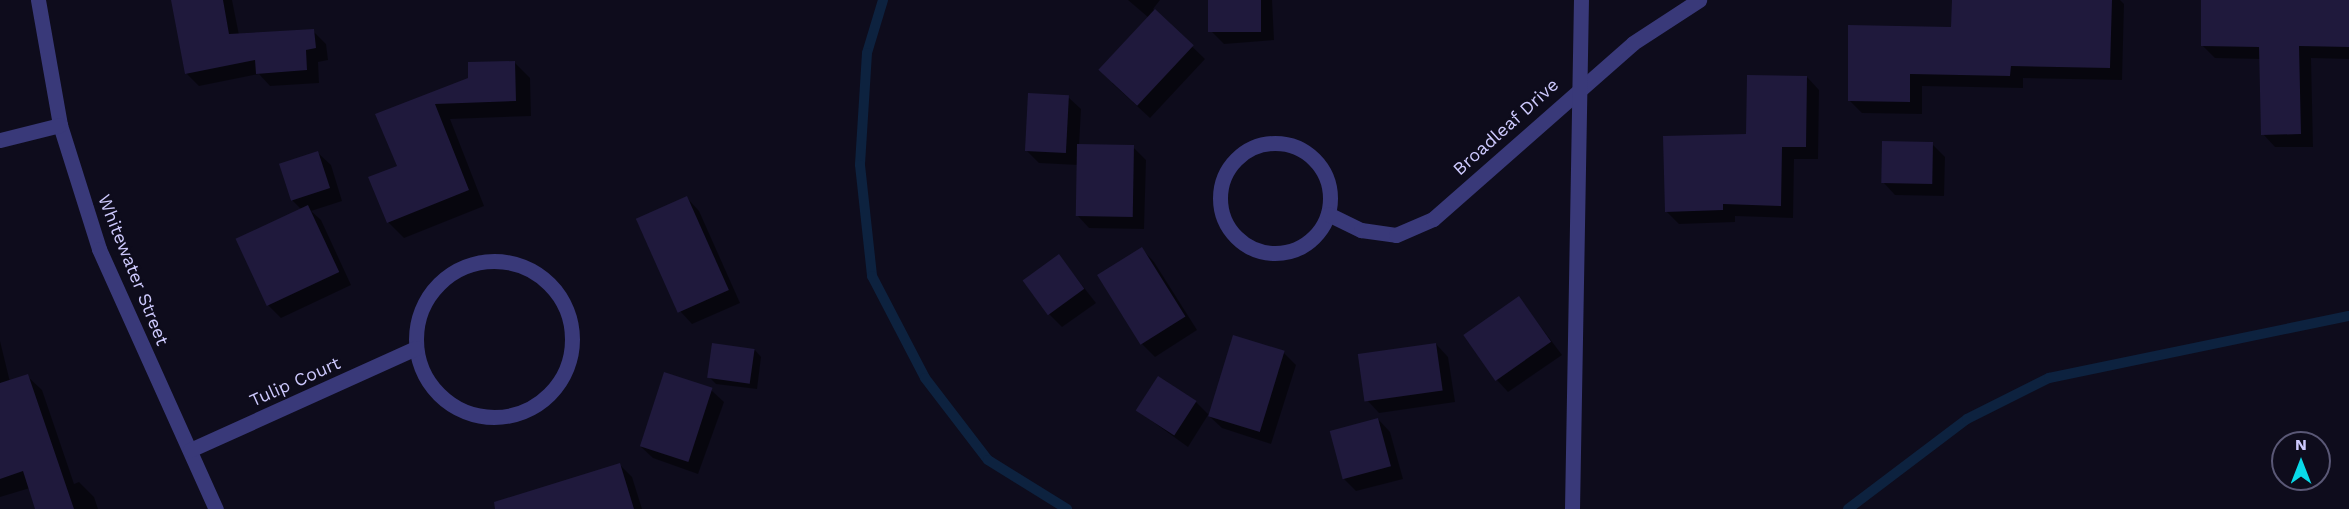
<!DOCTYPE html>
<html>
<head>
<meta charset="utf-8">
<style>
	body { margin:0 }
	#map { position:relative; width:2349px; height:509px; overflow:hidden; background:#0e0c1c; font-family:"Work Sans",sans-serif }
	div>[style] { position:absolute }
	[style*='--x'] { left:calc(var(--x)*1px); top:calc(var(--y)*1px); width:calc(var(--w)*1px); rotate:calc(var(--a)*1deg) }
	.shadow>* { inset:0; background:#0007 }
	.stream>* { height:10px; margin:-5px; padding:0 5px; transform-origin:5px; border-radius:5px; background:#0d223f }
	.building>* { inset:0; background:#1f193c; transform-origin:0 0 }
	.street>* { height:15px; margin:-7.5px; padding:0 7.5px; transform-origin:7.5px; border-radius:7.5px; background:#393979 }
	.street>.ring { margin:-7.5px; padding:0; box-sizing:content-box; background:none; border:15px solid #393979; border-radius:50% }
	span { translate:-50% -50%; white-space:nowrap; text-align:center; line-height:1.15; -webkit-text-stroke:4.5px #0e0c1c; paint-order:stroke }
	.street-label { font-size:18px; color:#cdc9fd }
	.north { position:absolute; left:2271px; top:431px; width:60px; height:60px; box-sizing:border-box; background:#0e0c1c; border:2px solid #5a5876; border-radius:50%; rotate:0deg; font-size:16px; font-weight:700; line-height:24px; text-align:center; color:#cdc9fd }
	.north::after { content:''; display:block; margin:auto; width:21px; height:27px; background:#09dae9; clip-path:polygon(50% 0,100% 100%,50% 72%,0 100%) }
</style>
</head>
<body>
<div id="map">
	<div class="shadow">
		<div style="clip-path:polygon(172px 0,232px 0,239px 35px,313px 31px,326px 44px,328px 60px,318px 62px,319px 83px,270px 86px,259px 74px,199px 86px,186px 73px)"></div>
		<div style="clip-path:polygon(1128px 0,1160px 0,1153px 9px,1205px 59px,1150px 118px,1112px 83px,1149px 18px)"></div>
		<div style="clip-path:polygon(1209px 0,1272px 0,1274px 40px,1224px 44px,1211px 31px)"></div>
		<div style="clip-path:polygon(1953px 0,2120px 0,2124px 4px,2122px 80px,2023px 78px,2023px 88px,1922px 86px,1922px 114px,1862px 113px,1849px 100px,1952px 29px)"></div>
		<div style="clip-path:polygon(2203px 0,2349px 0,2349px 59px,2311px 58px,2313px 147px,2275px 147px,2263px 134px,2261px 59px,2215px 58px,2202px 45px)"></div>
		<div style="clip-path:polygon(514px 62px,530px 78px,531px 116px,450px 119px,484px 206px,404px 238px,388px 222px,399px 167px,377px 115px)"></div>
		<div style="clip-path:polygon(1807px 77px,1819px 90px,1818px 159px,1794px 159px,1793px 218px,1735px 216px,1735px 222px,1679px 224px,1666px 211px)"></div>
		<div style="clip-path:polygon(1068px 97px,1081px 109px,1079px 146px,1133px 147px,1146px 160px,1144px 229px,1089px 228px,1077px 215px,1078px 165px,1039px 163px,1026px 150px)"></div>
		<div style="clip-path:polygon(1932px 144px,1945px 157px,1944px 196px,1895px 195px,1883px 182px)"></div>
		<div style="clip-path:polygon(318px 153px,331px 165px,342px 201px,311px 211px,321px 220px,351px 285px,281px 318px,268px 305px,302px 210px,292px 200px)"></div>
		<div style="clip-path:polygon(687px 198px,699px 211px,740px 303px,692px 324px,680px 311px)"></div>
		<div style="clip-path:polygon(1142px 249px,1154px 262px,1197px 330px,1155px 357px,1142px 344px,1099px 276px)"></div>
		<div style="clip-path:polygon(1059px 256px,1096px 303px,1062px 327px,1049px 314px)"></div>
		<div style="clip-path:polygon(1519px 298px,1562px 355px,1508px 392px,1496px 379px)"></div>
		<div style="clip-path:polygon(0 341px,10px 382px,27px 376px,42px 390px,74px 484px,79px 482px,94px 497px,98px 509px,36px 509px,30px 488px,0 497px)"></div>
		<div style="clip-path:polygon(1436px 344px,1448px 357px,1455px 402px,1379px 413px,1367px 400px)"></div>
		<div style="clip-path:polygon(755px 350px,761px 357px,757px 389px,716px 384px,709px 377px)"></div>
		<div style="clip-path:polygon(1284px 353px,1296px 365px,1271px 444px,1222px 428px,1208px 415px,1188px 447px,1138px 411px,1196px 402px,1209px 415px)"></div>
		<div style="clip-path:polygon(711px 390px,724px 402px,698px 474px,653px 458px,640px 446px)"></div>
		<div style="clip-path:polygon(1378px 419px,1390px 432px,1403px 479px,1356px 491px,1343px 478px)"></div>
		<div style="clip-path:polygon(619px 464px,632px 477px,642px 509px,540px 509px)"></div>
	</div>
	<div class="stream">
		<div style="--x:883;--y:0;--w:55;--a:106.8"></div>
		<div style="--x:867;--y:53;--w:112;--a:93.6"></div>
		<div style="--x:860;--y:165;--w:112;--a:83.8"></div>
		<div style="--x:872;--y:276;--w:115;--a:62.5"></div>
		<div style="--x:925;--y:378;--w:103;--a:52.5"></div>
		<div style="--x:988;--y:460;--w:93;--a:31.8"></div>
		<div style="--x:1848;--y:509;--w:149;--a:-37.1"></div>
		<div style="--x:1967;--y:419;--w:92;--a:-26.6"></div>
		<div style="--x:2049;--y:378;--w:306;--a:-11.7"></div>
	</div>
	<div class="building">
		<div style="clip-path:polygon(171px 0,223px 0,229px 34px,314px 29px,316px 48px,306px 50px,307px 70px,256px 74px,255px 60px,185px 74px)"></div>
		<div style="left:1208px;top:0;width:53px;height:32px"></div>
		<div style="clip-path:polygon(1952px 0,2112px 0,2110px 68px,2011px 66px,2010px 76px,1910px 74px,1910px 102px,1848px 101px,1848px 25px,1951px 27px)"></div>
		<div style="clip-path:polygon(2201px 0,2349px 0,2349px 47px,2299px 46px,2301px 134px,2261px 135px,2259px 47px,2201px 46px)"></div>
		<div style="left:1155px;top:9px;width:53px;height:83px;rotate:43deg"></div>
		<div style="clip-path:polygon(515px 61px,516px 101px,435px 104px,469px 190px,387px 223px,368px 177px,397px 166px,375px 114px,468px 78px,468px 62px)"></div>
		<div style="clip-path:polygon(1747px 75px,1807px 76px,1806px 147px,1782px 147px,1781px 206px,1723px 204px,1723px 210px,1665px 212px,1663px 136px,1746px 134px)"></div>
		<div style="left:1028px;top:93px;width:41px;height:58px;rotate:3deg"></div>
		<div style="left:1882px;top:141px;width:51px;height:42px;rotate:1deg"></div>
		<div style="left:1077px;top:144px;width:57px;height:72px;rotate:1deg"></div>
		<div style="left:318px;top:151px;width:39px;height:41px;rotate:72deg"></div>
		<div style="left:687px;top:196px;width:103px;height:56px;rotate:66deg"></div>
		<div style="left:308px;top:205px;width:74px;height:80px;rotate:65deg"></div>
		<div style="left:1142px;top:247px;width:82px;height:53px;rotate:58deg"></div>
		<div style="left:1059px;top:254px;width:43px;height:45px;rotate:54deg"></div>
		<div style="left:1519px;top:296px;width:56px;height:68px;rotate:55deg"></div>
		<div style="left:1233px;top:335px;width:54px;height:85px;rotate:17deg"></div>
		<div style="left:712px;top:343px;width:43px;height:35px;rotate:8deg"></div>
		<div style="left:1436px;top:343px;width:48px;height:79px;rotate:82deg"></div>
		<div style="left:664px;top:372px;width:51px;height:78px;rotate:18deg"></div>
		<div style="clip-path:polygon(28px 374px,74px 509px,35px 509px,23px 471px,0 479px,0 383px)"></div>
		<div style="left:1158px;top:376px;width:46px;height:41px;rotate:33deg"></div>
		<div style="left:1378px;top:418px;width:50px;height:50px;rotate:75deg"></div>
		<div style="clip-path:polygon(620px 463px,634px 509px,495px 509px,494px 502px)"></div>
	</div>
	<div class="street">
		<div style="--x:38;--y:0;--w:127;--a:80"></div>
		<div style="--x:60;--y:125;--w:130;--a:72.5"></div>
		<div style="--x:99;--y:249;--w:285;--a:65.8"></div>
		<div style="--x:0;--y:140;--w:62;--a:-14"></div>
		<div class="ring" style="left:1220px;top:143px;width:95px;height:95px"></div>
		<div style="--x:1328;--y:214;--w:37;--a:26"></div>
		<div style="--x:1361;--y:230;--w:35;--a:8"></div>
		<div style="--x:1396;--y:235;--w:40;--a:-23.4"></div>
		<div style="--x:1433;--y:219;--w:266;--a:-41.3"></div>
		<div style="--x:1633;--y:43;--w:79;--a:-33.1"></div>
		<div class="ring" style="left:416px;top:261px;width:141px;height:141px"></div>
		<div style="--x:190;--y:450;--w:248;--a:-24.3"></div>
		<div style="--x:1572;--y:509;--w:509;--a:-88.99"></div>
	</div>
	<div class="street-label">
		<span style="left:1506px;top:127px;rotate:-42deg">Broadleaf Drive</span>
		<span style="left:133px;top:270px;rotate:68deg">Whitewater Street</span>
		<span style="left:295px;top:382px;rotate:-24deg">Tulip Court</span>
	</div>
	<div class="north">N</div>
</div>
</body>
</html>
